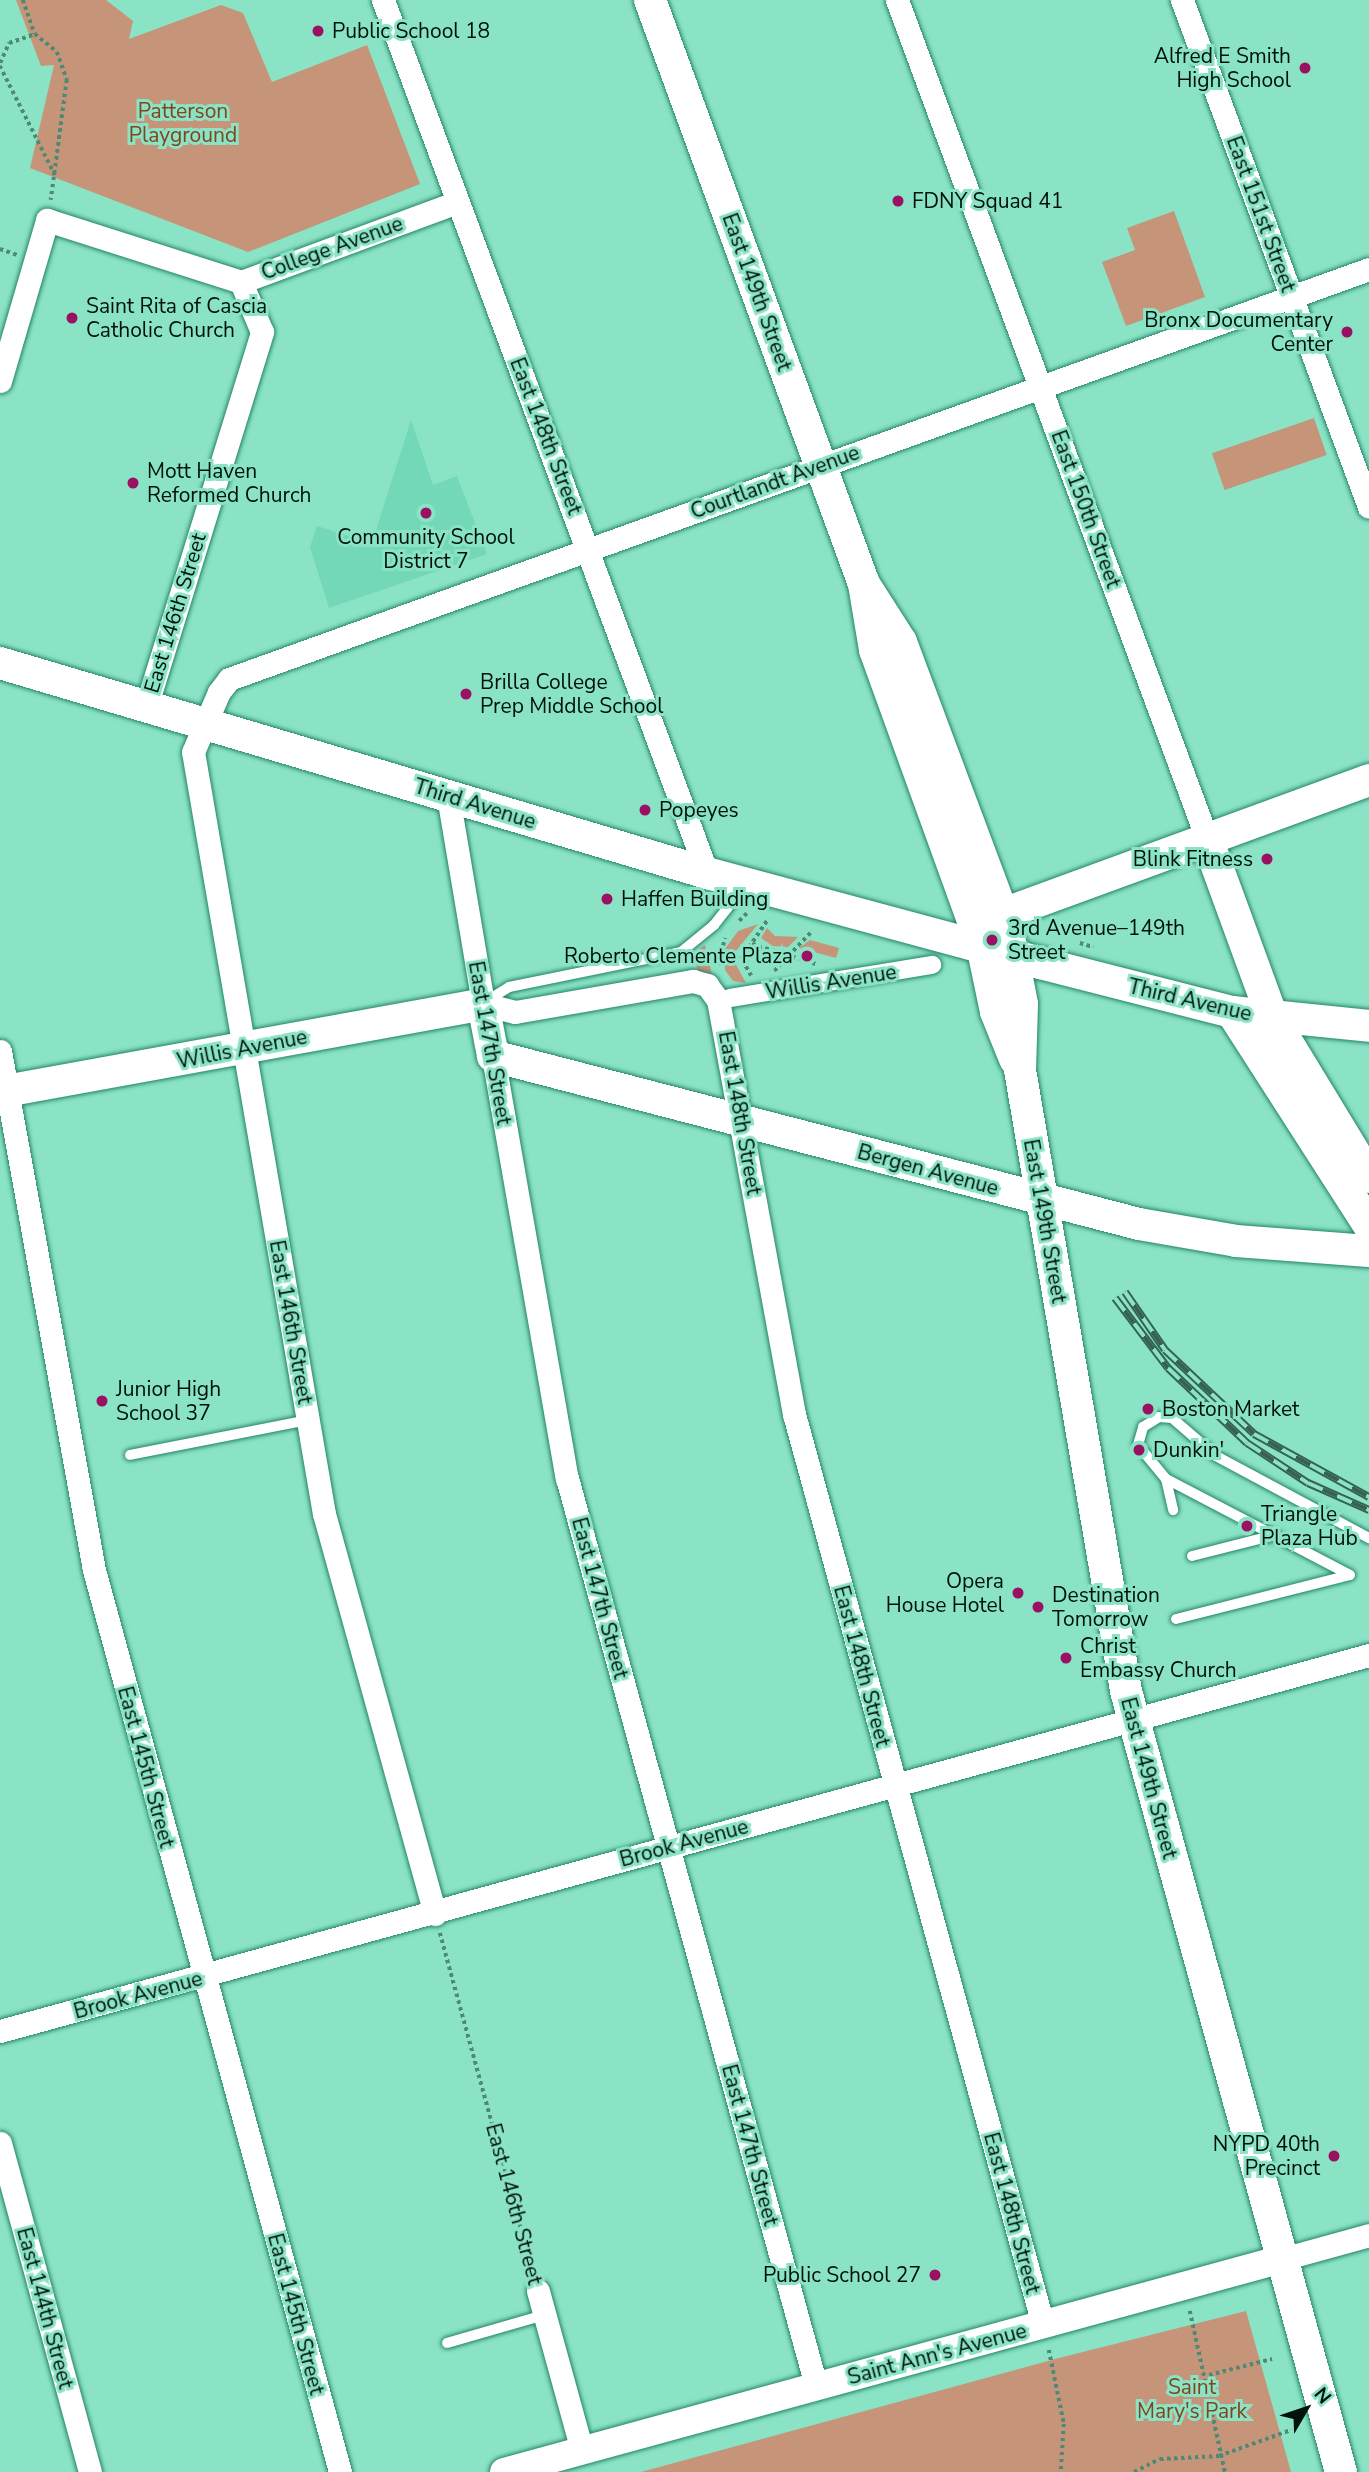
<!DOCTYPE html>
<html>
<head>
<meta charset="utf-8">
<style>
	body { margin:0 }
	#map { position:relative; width:1369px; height:2472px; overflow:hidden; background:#8ae3c5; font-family:"Nunito Sans",sans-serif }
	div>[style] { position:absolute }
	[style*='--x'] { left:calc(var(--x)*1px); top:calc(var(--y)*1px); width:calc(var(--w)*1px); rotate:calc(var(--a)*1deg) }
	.built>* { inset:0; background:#73d8b8 }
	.green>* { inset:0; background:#c69478; transform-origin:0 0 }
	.path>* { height:3.5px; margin-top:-1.75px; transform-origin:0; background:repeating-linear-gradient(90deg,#4e8975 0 3.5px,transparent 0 7px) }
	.roads { filter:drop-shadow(0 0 2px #24846b) drop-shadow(0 0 2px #24846b) }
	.service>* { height:10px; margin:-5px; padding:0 5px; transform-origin:5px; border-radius:5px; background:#fff }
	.pedestrian>* { height:18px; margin:-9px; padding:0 9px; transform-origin:9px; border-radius:9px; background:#fff }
	.minor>* { height:23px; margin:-11.5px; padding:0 11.5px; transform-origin:11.5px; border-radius:11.5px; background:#fff }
	.tertiary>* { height:28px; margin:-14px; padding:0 14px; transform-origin:14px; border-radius:14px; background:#fff }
	.secondary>* { height:32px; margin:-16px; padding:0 16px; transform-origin:16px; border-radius:16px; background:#fff }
	.rail>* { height:8px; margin-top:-4px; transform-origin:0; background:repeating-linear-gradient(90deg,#8ae3c5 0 16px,#356252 0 32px); box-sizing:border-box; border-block:2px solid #356252 }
	.dots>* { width:19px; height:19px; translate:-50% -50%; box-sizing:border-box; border:4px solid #8ae3c5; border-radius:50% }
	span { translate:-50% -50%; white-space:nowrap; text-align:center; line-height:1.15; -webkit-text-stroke:6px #8ae3c5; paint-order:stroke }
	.poi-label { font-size:21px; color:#00120b }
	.left { translate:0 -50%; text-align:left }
	.right { translate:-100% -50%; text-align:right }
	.park-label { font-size:21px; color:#83441b }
	.street-label { font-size:21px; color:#00120b }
	.north { position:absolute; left:1271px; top:2374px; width:70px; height:70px; -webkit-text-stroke:5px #8ae3c5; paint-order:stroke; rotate:51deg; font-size:19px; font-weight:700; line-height:28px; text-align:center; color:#00120b }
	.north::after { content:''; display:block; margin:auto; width:24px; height:32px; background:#00120b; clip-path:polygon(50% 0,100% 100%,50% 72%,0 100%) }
</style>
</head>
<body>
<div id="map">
	<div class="built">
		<div style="clip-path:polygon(411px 420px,433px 485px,457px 476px,487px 554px,329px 608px,310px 547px,317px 526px,372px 543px)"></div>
	</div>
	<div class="green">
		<div style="clip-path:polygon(16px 0,106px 0,133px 21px,129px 39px,221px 5px,243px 13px,272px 82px,367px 45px,420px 184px,248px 252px,30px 168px,54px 65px,41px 66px)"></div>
		<div style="clip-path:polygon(1174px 211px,1205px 297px,1126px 326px,1102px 262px,1135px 250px,1127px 228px)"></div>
		<div style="left:1314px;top:418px;width:39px;height:108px;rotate:71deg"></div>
		<div style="clip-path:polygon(758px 924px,736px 951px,735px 963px,746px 983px,733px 981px,725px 970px,725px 949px,738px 931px)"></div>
		<div style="clip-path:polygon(767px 928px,775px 936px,798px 937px,788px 947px,773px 946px,761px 938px)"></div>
		<div style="clip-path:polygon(810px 940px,839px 948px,836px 958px,799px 948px)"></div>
		<div style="clip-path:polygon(705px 945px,713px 979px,698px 972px,693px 953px)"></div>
		<div style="clip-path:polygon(1246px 2311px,1291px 2472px,641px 2472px,1059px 2358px)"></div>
	</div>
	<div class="path">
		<div style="--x:23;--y:0;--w:36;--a:71"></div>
		<div style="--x:35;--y:34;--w:28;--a:39"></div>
		<div style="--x:57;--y:52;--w:30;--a:70"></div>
		<div style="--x:67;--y:80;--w:121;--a:97.6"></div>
		<div style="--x:0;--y:63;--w:22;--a:-66"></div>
		<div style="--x:9;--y:43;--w:28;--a:-19"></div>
		<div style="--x:0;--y:66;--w:124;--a:63.2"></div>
		<div style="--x:0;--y:249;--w:18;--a:19"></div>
		<div style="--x:739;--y:921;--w:11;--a:-45"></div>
		<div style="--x:1080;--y:943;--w:14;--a:17"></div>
		<div style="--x:752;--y:944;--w:67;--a:17.4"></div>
		<div style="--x:717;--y:966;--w:29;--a:-74"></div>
		<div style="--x:774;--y:971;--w:54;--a:-46.5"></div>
		<div style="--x:751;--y:976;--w:20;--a:-120"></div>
		<div style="--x:741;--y:959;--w:48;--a:-56"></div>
		<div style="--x:440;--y:1933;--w:352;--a:74.7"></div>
		<div style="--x:1190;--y:2311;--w:165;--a:77.7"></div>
		<div style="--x:1049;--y:2350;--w:76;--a:78.5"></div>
		<div style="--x:1064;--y:2424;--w:48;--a:93.6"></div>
		<div style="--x:1209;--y:2375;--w:65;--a:-14.3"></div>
		<div style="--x:1134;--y:2472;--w:29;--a:-27"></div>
		<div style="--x:1160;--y:2459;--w:59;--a:-2.9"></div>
		<div style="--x:1219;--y:2456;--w:77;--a:-19.9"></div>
	</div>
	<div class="roads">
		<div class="service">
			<div style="--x:485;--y:1002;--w:28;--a:-32"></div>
			<div style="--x:509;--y:987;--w:176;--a:-11.5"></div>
			<div style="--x:681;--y:952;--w:43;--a:-39.3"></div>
			<div style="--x:714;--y:925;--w:48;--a:-51.7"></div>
			<div style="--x:130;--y:1455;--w:181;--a:-11.1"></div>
			<div style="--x:1166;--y:1479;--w:32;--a:77"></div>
			<div style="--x:1192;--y:1556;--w:86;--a:-14.2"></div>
			<div style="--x:1176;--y:1619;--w:179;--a:-14.2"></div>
			<div style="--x:1350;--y:1575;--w:208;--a:-152.4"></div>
			<div style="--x:1166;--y:1479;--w:44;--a:-129.5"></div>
			<div style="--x:1138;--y:1445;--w:19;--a:-74"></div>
			<div style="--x:1143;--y:1427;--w:19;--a:-32"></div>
			<div style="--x:1159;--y:1417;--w:13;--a:4"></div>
			<div style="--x:1172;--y:1418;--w:58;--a:40.8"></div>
			<div style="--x:1216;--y:1456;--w:174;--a:28.2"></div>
			<div style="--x:447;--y:2343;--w:101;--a:-16.1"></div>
		</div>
		<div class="pedestrian">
			<div style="--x:730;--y:998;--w:205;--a:-9.3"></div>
		</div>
		<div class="minor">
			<div style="--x:383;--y:0;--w:931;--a:69.64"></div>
			<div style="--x:897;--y:0;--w:894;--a:69.72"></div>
			<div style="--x:1182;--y:0;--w:540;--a:69.75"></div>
			<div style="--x:0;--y:381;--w:168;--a:-73.7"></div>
			<div style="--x:47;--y:220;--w:204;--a:17.7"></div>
			<div style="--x:241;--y:282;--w:230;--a:-20.3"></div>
			<div style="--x:146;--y:707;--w:393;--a:-72.8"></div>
			<div style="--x:262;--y:332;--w:54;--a:-112.8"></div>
			<div style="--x:448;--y:796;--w:211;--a:80.4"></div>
			<div style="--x:483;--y:1004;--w:33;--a:14"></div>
			<div style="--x:515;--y:1012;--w:181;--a:-9.9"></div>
			<div style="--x:693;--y:981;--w:15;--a:16"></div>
			<div style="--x:707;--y:985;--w:19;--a:54"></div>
			<div style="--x:718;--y:1000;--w:421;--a:79.6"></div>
			<div style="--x:794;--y:1414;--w:944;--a:74.71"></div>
			<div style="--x:0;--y:1051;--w:527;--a:79.73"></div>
			<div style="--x:94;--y:1570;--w:935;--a:74.74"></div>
			<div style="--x:493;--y:1056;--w:428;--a:80.1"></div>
			<div style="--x:567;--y:1478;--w:942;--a:74.66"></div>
			<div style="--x:435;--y:1914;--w:415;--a:-105.5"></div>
			<div style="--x:324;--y:1514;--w:773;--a:-99.75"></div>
			<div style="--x:193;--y:752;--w:65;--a:-66.6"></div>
			<div style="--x:219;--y:692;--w:16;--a:-52"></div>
			<div style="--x:229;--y:679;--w:1211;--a:-19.78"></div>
			<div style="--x:0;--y:2031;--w:1420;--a:-15.36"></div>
			<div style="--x:0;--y:2143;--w:341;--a:74.7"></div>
			<div style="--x:1282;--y:2259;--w:90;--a:-15.4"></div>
			<div style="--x:538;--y:2291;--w:166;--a:74.6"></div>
		</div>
		<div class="tertiary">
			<div style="--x:504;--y:2472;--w:807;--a:-15.31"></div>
		</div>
		<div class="secondary">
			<div style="--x:650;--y:0;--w:622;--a:69.88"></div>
			<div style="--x:864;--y:584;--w:67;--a:80.5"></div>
			<div style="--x:875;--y:650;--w:314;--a:70.1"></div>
			<div style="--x:982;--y:945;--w:68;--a:78.2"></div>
			<div style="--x:996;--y:1012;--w:51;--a:68"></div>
			<div style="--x:864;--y:584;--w:69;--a:57.5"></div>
			<div style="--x:901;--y:642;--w:303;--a:69.5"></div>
			<div style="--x:1007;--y:926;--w:79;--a:79.1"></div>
			<div style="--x:1022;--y:1004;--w:66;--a:91.7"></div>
			<div style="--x:1020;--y:1070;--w:630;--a:80.31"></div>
			<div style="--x:1126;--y:1691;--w:810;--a:74.61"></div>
			<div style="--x:0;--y:663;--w:738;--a:16.54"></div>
			<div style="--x:707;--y:873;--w:345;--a:15.1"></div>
			<div style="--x:1040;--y:963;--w:198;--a:14.3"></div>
			<div style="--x:1232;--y:1012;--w:138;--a:5.8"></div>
			<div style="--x:1207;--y:839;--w:192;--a:69.9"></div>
			<div style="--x:1273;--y:1019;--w:185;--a:58.7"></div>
			<div style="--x:1003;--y:914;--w:390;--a:-20.1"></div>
			<div style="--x:1232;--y:1012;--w:253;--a:57.3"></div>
			<div style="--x:0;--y:1092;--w:491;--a:-10.3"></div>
			<div style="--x:483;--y:1004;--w:53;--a:79.1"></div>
			<div style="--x:493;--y:1056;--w:667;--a:14.58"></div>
			<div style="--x:1139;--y:1224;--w:98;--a:9.9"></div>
			<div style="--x:1236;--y:1241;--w:133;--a:4.3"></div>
		</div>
	</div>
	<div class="rail">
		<div style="--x:1125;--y:1292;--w:70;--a:55.4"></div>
		<div style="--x:1165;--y:1350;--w:122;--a:43.3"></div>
		<div style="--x:1254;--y:1434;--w:131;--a:28.7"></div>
		<div style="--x:1115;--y:1298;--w:88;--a:52.9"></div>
		<div style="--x:1168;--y:1368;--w:109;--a:43.5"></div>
		<div style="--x:1247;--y:1443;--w:73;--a:33.3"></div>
		<div style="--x:1308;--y:1483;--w:67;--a:23.9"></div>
	</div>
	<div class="dots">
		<div style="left:318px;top:31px;background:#9a1164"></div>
		<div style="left:1305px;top:68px;background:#9a1164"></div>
		<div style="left:898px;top:201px;background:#9a1164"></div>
		<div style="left:72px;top:318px;background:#9a1164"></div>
		<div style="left:1347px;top:332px;background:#9a1164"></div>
		<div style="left:133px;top:483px;background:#9a1164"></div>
		<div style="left:426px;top:513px;background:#9a1164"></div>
		<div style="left:466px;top:694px;background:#9a1164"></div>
		<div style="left:645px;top:810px;background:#9a1164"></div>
		<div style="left:1267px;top:859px;background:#9a1164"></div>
		<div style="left:607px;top:899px;background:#9a1164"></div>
		<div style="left:992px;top:940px;background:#9a1164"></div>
		<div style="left:807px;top:956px;background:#9a1164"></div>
		<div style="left:102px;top:1401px;background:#9a1164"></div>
		<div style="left:1148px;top:1409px;background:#9a1164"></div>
		<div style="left:1139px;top:1450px;background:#9a1164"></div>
		<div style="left:1247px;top:1526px;background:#9a1164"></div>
		<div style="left:1018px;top:1593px;background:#9a1164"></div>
		<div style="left:1038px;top:1607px;background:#9a1164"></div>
		<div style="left:1066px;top:1658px;background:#9a1164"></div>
		<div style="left:1334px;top:2156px;background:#9a1164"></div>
		<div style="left:935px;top:2275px;background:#9a1164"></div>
	</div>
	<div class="poi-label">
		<span class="left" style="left:332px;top:31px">Public School 18</span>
		<span class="right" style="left:1291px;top:68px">Alfred E Smith<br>High School</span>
		<span class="left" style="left:912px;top:201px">FDNY Squad 41</span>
		<span class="left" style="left:86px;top:318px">Saint Rita of Cascia<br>Catholic Church</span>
		<span class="right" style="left:1333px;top:332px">Bronx Documentary<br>Center</span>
		<span class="left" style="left:147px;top:483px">Mott Haven<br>Reformed Church</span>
		<span style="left:426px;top:549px">Community School<br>District 7</span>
		<span class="left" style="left:480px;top:694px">Brilla College<br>Prep Middle School</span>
		<span class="left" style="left:659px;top:810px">Popeyes</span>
		<span class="right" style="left:1253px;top:859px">Blink Fitness</span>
		<span class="left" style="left:621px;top:899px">Haffen Building</span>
		<span class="left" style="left:1008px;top:940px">3rd Avenue–149th<br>Street</span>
		<span class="right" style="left:793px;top:956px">Roberto Clemente Plaza</span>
		<span class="left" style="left:116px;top:1401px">Junior High<br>School 37</span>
		<span class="left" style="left:1162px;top:1409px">Boston Market</span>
		<span class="left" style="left:1153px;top:1450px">Dunkin'</span>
		<span class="left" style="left:1261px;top:1526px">Triangle<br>Plaza Hub</span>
		<span class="right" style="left:1004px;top:1593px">Opera<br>House Hotel</span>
		<span class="left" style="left:1052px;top:1607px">Destination<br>Tomorrow</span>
		<span class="left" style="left:1080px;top:1658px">Christ<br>Embassy Church</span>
		<span class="right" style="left:1320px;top:2156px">NYPD 40th<br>Precinct</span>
		<span class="right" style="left:921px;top:2275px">Public School 27</span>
	</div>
	<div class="park-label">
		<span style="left:183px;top:123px">Patterson<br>Playground</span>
		<span style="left:1192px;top:2399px">Saint<br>Mary's Park</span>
	</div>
	<div class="street-label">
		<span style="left:1261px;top:214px;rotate:70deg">East 151st Street</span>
		<span style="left:332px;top:248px;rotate:-20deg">College Avenue</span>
		<span style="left:757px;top:292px;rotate:70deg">East 149th Street</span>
		<span style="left:546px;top:436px;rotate:69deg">East 148th Street</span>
		<span style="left:775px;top:482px;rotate:-20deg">Courtlandt Avenue</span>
		<span style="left:1086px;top:509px;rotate:70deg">East 150th Street</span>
		<span style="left:175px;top:613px;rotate:-73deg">East 146th Street</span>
		<span style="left:475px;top:804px;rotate:17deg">Third Avenue</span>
		<span style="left:831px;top:982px;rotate:-9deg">Willis Avenue</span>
		<span style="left:1190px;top:1000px;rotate:13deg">Third Avenue</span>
		<span style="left:490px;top:1043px;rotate:80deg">East 147th Street</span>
		<span style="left:242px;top:1049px;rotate:-11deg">Willis Avenue</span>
		<span style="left:740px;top:1113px;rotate:80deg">East 148th Street</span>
		<span style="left:928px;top:1170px;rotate:15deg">Bergen Avenue</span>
		<span style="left:1045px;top:1221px;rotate:80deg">East 149th Street</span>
		<span style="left:291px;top:1322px;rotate:80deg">East 146th Street</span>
		<span style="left:600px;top:1598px;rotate:75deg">East 147th Street</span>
		<span style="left:862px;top:1666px;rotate:75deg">East 148th Street</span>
		<span style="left:146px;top:1767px;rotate:75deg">East 145th Street</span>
		<span style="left:1149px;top:1778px;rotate:75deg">East 149th Street</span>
		<span style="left:684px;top:1843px;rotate:-15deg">Brook Avenue</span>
		<span style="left:138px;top:1995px;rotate:-15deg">Brook Avenue</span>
		<span style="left:750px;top:2145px;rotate:75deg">East 147th Street</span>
		<span style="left:514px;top:2204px;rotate:75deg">East 146th Street</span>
		<span style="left:1012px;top:2213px;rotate:75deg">East 148th Street</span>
		<span style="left:45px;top:2308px;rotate:75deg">East 144th Street</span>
		<span style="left:296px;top:2314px;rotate:75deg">East 145th Street</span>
		<span style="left:937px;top:2354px;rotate:-15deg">Saint Ann's Avenue</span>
	</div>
	<div class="north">N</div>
</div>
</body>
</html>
